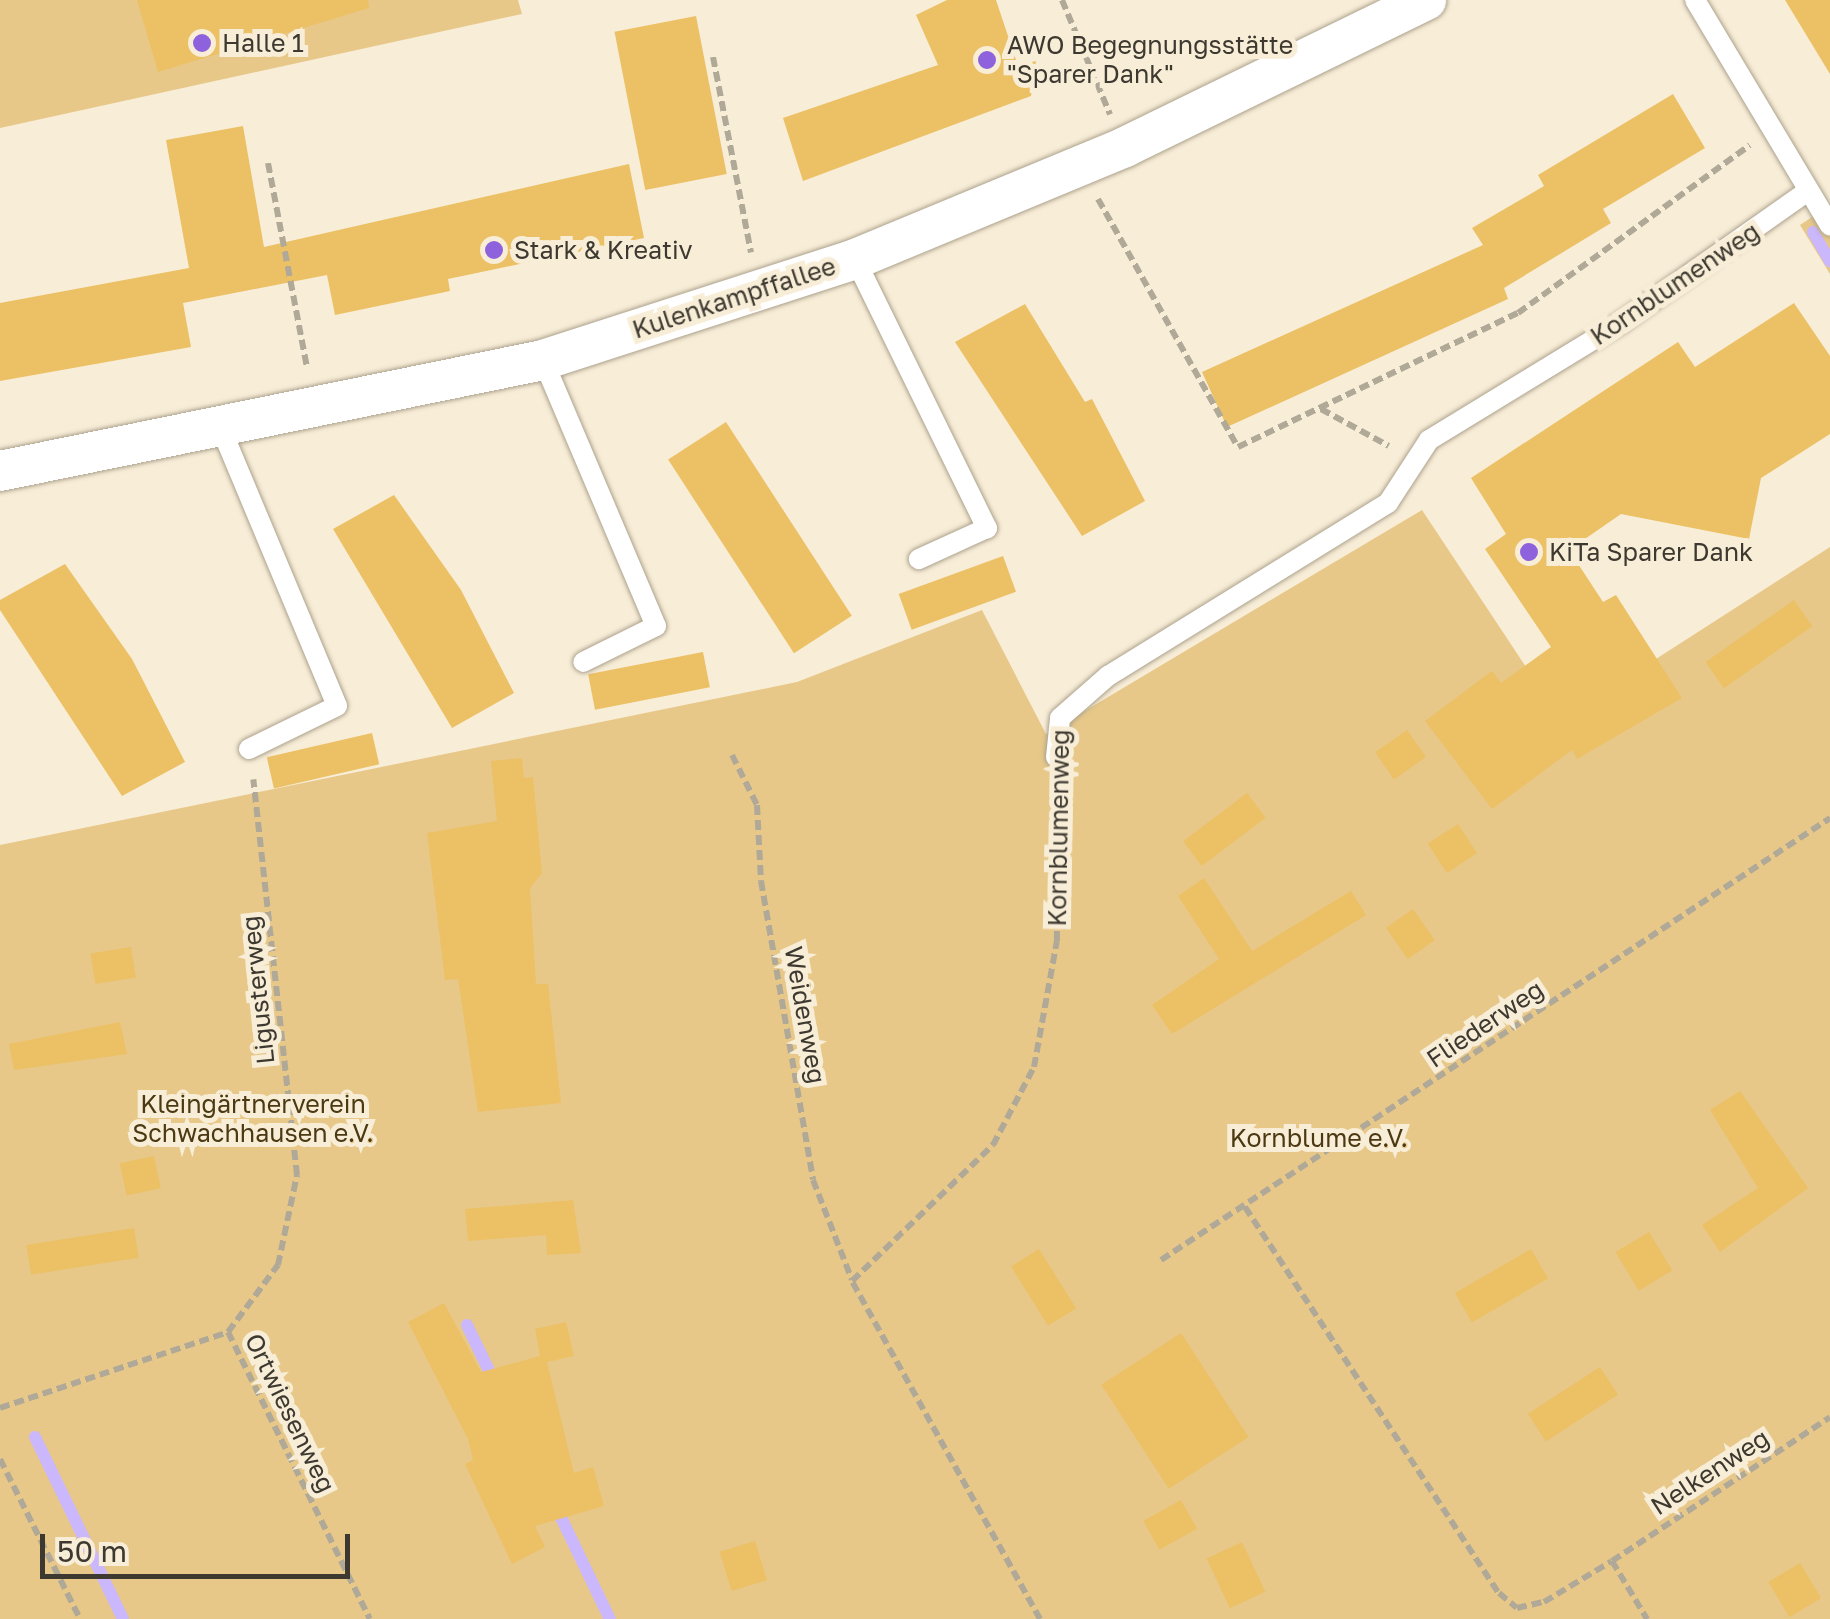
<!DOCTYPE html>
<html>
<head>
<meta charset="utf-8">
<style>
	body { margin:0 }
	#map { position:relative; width:1830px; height:1619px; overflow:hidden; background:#f8edd7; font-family:"Golos Text",sans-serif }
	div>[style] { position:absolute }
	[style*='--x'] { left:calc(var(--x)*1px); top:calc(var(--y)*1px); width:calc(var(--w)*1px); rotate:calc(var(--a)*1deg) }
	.green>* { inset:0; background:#e7c889 }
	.stream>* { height:12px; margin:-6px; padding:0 6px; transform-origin:6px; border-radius:6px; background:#cbb7fc }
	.building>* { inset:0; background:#ecc065; transform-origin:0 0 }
	.path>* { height:6px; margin-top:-3px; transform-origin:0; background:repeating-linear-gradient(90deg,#b1a998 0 10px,transparent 0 15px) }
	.roads { filter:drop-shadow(0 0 2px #aca28d) drop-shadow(0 0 2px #aca28d) }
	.lane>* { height:20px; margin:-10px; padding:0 10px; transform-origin:10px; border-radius:10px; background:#fff }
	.street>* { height:40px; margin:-20px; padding:0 20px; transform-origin:20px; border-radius:20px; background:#fff }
	.dots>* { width:28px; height:28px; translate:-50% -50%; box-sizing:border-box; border:5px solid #f8edd7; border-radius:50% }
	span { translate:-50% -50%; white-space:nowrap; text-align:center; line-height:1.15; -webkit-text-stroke:10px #f8edd7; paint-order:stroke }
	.poi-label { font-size:25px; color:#3d3930 }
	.left { translate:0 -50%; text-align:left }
	.street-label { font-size:25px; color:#3d3930 }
	.park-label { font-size:25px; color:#4b3912 }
	.scale { position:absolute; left:40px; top:1534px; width:310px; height:45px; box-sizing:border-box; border:5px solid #3d3930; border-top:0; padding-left:12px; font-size:30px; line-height:35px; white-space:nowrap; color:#3d3930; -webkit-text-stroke:8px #f8edd7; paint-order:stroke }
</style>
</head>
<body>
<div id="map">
	<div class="green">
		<div style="clip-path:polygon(0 0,518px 0,522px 14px,0 128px)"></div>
		<div style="clip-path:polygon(1830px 205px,1830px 274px,1800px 225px)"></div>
		<div style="clip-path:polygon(1422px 510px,1561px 720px,1830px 547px,1830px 1619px,0 1619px,0 845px,797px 682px,982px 610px,1046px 734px)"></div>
	</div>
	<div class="stream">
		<div style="--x:1813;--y:232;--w:34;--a:60"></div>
		<div style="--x:467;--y:1325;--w:67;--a:64.2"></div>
		<div style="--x:35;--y:1437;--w:202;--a:64.2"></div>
		<div style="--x:556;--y:1507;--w:124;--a:64.3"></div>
	</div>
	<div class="building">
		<div style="clip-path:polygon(137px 0,368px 0,369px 8px,158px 72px)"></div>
		<div style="clip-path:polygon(947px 0,996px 0,1018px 66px,1036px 61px,1031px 96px,803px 181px,783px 118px,938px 65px,916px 15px)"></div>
		<div style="clip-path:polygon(1785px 0,1830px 0,1830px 74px)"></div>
		<div style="left:696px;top:16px;width:161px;height:83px;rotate:79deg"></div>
		<div style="clip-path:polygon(1673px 94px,1705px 148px,1603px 209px,1611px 223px,1504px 288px,1508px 299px,1227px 427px,1202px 372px,1483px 245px,1472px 228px,1544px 186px,1538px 175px)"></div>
		<div style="clip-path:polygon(243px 126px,264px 247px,629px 164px,644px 238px,448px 279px,450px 291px,335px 315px,327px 275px,183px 303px,191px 347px,0 381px,0 303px,189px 268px,166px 140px)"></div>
		<div style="clip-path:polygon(1794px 303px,1830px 356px,1830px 434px,1761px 478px,1749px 539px,1621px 514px,1569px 550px,1603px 602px,1616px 595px,1682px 698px,1577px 759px,1572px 750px,1492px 809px,1425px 721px,1492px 671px,1501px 683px,1551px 647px,1485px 549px,1506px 534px,1471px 478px,1678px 342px,1695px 367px)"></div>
		<div style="clip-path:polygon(1025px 304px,1085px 402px,1092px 399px,1145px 501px,1082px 536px,955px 342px)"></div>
		<div style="left:726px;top:422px;width:231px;height:69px;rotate:57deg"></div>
		<div style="clip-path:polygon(394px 495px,461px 590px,514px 693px,452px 728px,333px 529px)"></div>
		<div style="left:1003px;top:556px;width:38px;height:111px;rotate:70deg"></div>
		<div style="clip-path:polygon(65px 564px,132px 659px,185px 762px,122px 796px,0 610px,0 600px)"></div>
		<div style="left:1794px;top:600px;width:32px;height:108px;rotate:55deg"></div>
		<div style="left:703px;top:652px;width:36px;height:117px;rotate:79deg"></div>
		<div style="left:1407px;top:730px;width:33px;height:39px;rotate:55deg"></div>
		<div style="left:372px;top:733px;width:32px;height:108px;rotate:77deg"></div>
		<div style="clip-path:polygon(522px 758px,524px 778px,533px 777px,542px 873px,530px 888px,536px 984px,548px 984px,561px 1103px,478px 1112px,458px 979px,445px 980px,427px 833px,497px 821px,491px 761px)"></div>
		<div style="left:1247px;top:793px;width:31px;height:80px;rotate:53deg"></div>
		<div style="left:1458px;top:824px;width:35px;height:36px;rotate:57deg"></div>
		<div style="clip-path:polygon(1204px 878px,1252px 951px,1351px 891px,1366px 915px,1172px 1034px,1152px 1005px,1219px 959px,1178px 896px)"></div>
		<div style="left:1413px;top:909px;width:38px;height:33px;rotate:55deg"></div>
		<div style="left:131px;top:947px;width:31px;height:41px;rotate:81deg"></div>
		<div style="clip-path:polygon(120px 1022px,127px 1054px,14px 1070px,9px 1044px)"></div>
		<div style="clip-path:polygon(1740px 1091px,1808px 1188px,1720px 1252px,1702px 1225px,1758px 1188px,1710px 1110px)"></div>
		<div style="left:154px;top:1156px;width:33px;height:35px;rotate:78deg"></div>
		<div style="clip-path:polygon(573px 1200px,581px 1253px,547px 1255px,546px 1235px,468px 1241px,465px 1209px)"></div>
		<div style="left:134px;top:1228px;width:30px;height:109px;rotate:81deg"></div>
		<div style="left:1649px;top:1232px;width:45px;height:39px;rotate:59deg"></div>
		<div style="left:1039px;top:1249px;width:70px;height:33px;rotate:58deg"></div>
		<div style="left:1531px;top:1249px;width:34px;height:88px;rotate:60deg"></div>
		<div style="clip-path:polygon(444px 1303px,481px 1372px,540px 1356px,535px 1329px,566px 1322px,574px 1356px,547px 1362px,574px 1473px,593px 1467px,604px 1506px,535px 1526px,545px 1547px,512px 1564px,465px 1464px,473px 1460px,468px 1439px,408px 1322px)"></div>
		<div style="left:1181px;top:1333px;width:124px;height:95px;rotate:57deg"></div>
		<div style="left:1600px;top:1367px;width:33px;height:86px;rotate:57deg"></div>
		<div style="left:1181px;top:1500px;width:33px;height:43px;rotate:61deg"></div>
		<div style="left:755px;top:1541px;width:41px;height:37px;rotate:73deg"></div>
		<div style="left:1242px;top:1542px;width:55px;height:39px;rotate:65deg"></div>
		<div style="left:1800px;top:1563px;width:41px;height:37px;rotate:59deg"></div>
	</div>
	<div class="path">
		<div style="--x:1062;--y:0;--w:124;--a:67.2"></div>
		<div style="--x:713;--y:57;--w:199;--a:79"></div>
		<div style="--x:268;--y:163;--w:208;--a:79.2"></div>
		<div style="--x:1098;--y:199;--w:285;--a:60.6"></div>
		<div style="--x:1238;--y:447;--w:310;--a:-25.6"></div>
		<div style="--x:1518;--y:313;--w:286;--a:-35.9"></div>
		<div style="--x:1321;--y:409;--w:77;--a:28.6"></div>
		<div style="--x:732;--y:755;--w:56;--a:63.4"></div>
		<div style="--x:757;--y:805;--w:76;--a:87"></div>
		<div style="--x:761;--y:881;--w:303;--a:80.1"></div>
		<div style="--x:813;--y:1180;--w:107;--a:68.7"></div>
		<div style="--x:1245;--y:1207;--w:462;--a:56.7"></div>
		<div style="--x:1499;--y:1593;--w:23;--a:40"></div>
		<div style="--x:1517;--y:1608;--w:28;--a:-13"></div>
		<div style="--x:1544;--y:1602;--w:79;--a:-31.1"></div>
		<div style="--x:1612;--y:1561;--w:68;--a:58.9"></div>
		<div style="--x:1161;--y:1260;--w:802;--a:-33.45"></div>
		<div style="--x:228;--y:1332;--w:84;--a:-53.3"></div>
		<div style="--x:278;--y:1265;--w:92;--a:-78.1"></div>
		<div style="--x:297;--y:1175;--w:398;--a:-96.3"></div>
		<div style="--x:228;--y:1332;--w:320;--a:63.7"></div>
		<div style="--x:0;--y:1408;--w:240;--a:-18.4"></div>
		<div style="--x:0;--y:1459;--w:179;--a:63.4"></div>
		<div style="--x:1612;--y:1561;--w:261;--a:-33.4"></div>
		<div style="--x:1040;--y:1619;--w:387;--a:-119.1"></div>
		<div style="--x:852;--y:1281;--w:196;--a:-44"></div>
		<div style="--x:993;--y:1145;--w:88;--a:-62.3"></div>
		<div style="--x:1034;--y:1067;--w:128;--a:-79.7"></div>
		<div style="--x:1057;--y:941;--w:158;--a:-90.4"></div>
	</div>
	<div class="roads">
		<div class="lane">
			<div style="--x:1695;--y:0;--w:263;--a:59.1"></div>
			<div style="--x:855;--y:259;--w:300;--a:63.9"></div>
			<div style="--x:987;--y:528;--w:75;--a:155.5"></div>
			<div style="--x:543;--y:360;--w:289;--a:67"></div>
			<div style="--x:656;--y:626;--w:81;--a:153.7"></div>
			<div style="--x:220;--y:426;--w:303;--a:67.3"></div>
			<div style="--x:337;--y:706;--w:98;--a:154"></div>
			<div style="--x:1056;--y:757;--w:39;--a:-84"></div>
			<div style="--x:1060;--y:718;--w:64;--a:-41.2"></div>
			<div style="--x:1108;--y:676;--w:329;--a:-31.7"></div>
			<div style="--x:1388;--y:503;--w:75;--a:-56.9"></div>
			<div style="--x:1429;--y:440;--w:226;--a:-31.4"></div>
			<div style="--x:1622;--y:322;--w:228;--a:-35.2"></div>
		</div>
		<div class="street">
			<div style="--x:0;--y:471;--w:554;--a:-11.55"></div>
			<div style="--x:543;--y:360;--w:328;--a:-17.9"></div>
			<div style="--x:855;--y:259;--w:292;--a:-22.5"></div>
			<div style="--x:1125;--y:147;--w:335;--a:-26"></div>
		</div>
	</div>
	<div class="dots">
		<div style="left:202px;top:43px;background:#8e62dc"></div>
		<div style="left:987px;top:60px;background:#8e62dc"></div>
		<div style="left:494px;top:250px;background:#8e62dc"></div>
		<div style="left:1529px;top:552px;background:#8e62dc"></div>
	</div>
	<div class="poi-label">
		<span class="left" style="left:222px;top:43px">Halle 1</span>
		<span class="left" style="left:1007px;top:60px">AWO Begegnungsstätte<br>"Sparer Dank"</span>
		<span class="left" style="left:514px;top:250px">Stark &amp; Kreativ</span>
		<span class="left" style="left:1549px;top:552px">KiTa Sparer Dank</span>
	</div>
	<div class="street-label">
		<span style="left:1675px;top:284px;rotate:-34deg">Kornblumenweg</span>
		<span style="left:734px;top:298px;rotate:-18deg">Kulenkampffallee</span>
		<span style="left:1059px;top:828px;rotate:-89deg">Kornblumenweg</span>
		<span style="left:258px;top:990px;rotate:-96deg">Ligusterweg</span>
		<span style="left:805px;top:1015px;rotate:80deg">Weidenweg</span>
		<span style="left:1485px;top:1024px;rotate:-34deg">Fliederweg</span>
		<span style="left:290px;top:1413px;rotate:64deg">Ortwiesenweg</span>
		<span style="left:1710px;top:1472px;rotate:-33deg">Nelkenweg</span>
	</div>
	<div class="park-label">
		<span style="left:253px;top:1119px">Kleingärtnerverein<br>Schwachhausen e.V.</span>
		<span style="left:1319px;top:1138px">Kornblume e.V.</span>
	</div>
	<div class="scale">50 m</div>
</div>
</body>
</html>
